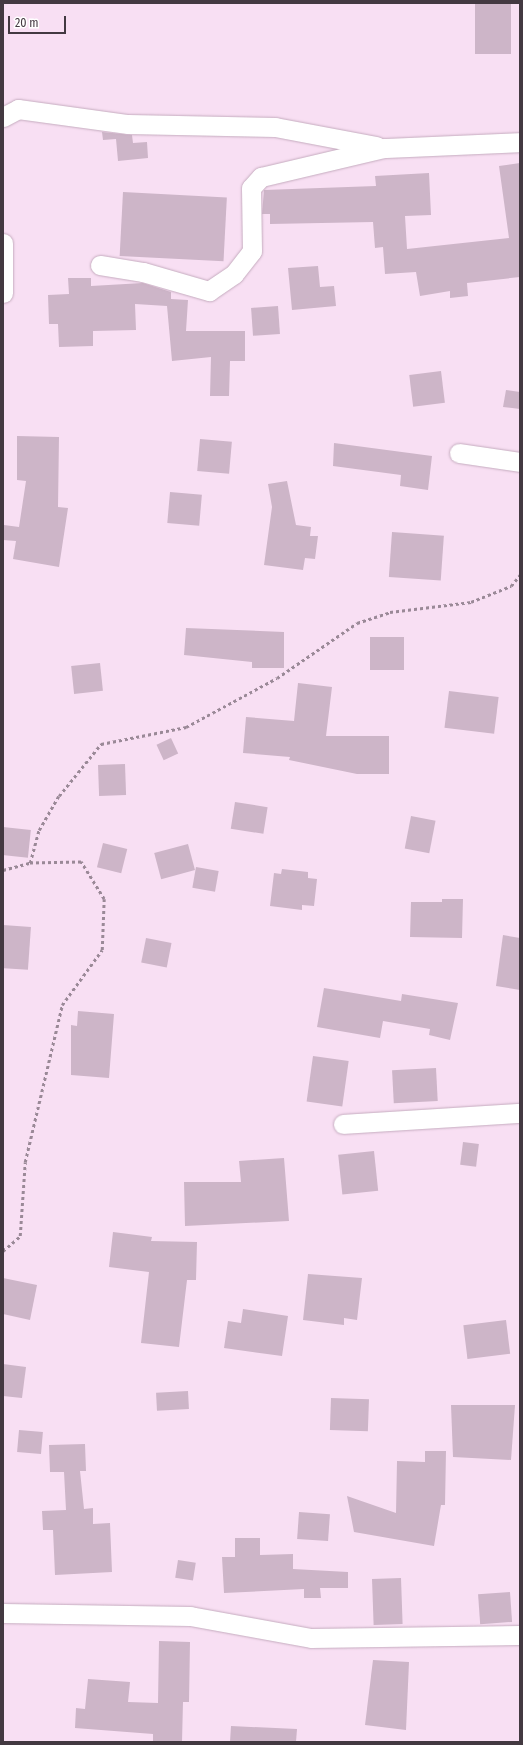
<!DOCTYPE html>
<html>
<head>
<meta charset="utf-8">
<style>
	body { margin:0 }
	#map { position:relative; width:523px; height:1745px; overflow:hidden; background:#f8dff3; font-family:"Fira Sans Condensed",sans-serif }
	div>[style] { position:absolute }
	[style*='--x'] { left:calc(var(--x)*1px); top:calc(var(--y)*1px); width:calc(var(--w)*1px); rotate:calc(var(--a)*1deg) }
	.building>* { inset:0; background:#cdb5c8; transform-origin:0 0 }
	.path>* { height:2.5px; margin-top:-1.25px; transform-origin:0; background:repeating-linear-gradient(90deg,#9a8997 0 3px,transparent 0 6px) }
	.roads { filter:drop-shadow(0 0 1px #c5acbf) drop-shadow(0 0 1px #c5acbf) }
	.minor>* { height:19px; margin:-9.5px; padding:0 9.5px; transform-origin:9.5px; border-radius:9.5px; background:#fff }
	span { translate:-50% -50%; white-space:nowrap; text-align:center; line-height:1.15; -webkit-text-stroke:4px #fff; paint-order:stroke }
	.frame { position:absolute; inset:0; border:4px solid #433941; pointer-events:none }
	.scale { position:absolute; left:8px; top:16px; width:58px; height:18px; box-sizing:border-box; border:2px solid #433941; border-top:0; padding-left:5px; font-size:12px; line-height:14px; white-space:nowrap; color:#433941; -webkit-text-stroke:3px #fff; paint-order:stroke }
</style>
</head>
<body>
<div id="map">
	<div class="building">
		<div style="left:475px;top:3px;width:36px;height:51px"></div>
		<div style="clip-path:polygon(102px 132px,132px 135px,133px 143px,147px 142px,148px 158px,118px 161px,116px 139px,103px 140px)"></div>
		<div style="clip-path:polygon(520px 163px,520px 277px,467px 283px,468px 296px,450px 298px,450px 291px,420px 296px,416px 272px,385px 274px,383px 247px,375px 248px,373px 222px,270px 224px,270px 214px,262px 214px,264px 190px,376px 186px,375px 176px,429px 173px,431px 215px,405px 216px,407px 249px,509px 238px,499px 166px)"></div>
		<div style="left:123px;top:192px;width:104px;height:64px;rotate:3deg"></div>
		<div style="clip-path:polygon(318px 266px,320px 287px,334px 286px,336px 306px,292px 310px,288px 268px)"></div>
		<div style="clip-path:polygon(68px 278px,91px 278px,91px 286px,143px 283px,171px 292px,171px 299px,188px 300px,186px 331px,245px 331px,245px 361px,230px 361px,229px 396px,210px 396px,211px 357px,172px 361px,167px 306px,135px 304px,136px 330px,93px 331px,93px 346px,59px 347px,58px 324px,49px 324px,48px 295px,69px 294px)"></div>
		<div style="left:278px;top:306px;width:28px;height:27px;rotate:86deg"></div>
		<div style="left:441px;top:371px;width:32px;height:32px;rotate:83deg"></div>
		<div style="clip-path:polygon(506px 390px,520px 392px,520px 409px,503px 407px)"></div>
		<div style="clip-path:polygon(17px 436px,59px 437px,58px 507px,68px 508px,59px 567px,13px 559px,16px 541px,3px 540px,4px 525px,19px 527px,26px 481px,17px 480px)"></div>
		<div style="left:200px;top:439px;width:32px;height:32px;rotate:5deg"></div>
		<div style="clip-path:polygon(334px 443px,432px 456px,428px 490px,400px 486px,401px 475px,333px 466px)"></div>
		<div style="clip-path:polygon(287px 481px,296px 525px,311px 527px,310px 536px,318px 536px,315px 559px,305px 558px,303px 570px,264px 565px,272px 507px,268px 484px)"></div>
		<div style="left:170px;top:492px;width:32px;height:31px;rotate:5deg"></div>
		<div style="left:392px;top:532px;width:52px;height:45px;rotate:4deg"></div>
		<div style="clip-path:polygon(186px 628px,284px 632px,284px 668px,252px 668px,252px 662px,184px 655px)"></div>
		<div style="left:370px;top:637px;width:34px;height:33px"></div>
		<div style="left:100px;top:663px;width:28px;height:29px;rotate:84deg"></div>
		<div style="clip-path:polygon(298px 683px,332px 687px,326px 736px,389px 736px,389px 774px,357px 774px,289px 760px,290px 757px,243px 753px,246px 717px,294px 721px)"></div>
		<div style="left:449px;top:691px;width:50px;height:37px;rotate:7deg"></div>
		<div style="left:171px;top:738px;width:17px;height:16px;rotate:65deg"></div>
		<div style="left:125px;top:764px;width:31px;height:27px;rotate:88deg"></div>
		<div style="left:235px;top:802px;width:33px;height:27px;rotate:9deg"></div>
		<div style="left:411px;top:816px;width:25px;height:33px;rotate:11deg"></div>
		<div style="left:3px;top:827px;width:28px;height:28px;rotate:6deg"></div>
		<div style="left:103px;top:843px;width:25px;height:25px;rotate:14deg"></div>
		<div style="left:188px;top:844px;width:27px;height:35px;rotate:75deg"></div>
		<div style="left:196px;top:867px;width:23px;height:21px;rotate:10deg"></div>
		<div style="clip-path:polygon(282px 869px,308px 872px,308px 878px,317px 879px,314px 906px,302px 905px,302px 910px,270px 906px,274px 873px,281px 874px)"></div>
		<div style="clip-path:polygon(442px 899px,463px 899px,462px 938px,410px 937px,411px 902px,442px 902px)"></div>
		<div style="left:3px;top:925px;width:28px;height:43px;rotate:4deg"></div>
		<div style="clip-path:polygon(503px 935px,520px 938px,520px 990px,496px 986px)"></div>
		<div style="left:146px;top:938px;width:26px;height:25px;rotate:11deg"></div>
		<div style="clip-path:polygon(324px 988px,401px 1001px,402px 994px,458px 1003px,450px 1040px,429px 1035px,430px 1029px,383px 1021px,380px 1038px,317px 1027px)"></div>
		<div style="clip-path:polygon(78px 1011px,114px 1014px,109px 1078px,71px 1075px,71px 1025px,77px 1026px)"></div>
		<div style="left:313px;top:1056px;width:36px;height:46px;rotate:8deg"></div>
		<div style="left:436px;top:1068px;width:33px;height:44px;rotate:87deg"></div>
		<div style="left:463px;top:1142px;width:16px;height:23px;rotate:7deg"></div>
		<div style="left:374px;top:1151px;width:40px;height:36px;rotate:84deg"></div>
		<div style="clip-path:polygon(284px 1158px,289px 1221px,185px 1226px,184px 1182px,241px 1182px,239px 1161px)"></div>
		<div style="clip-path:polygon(113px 1232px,152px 1237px,151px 1241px,197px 1242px,196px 1280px,187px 1280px,179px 1347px,141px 1343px,149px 1272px,109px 1267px)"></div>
		<div style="clip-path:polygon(308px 1274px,362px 1278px,357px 1320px,344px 1318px,344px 1325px,303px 1320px)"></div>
		<div style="clip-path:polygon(3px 1278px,37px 1285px,30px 1320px,3px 1314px)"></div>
		<div style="clip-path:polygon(243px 1309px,288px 1316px,282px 1356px,224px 1348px,228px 1321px,241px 1323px)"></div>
		<div style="left:506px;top:1320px;width:34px;height:43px;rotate:83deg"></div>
		<div style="clip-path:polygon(3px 1364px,26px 1367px,22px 1398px,3px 1396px)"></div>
		<div style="left:188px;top:1391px;width:18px;height:32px;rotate:87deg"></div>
		<div style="left:331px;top:1398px;width:38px;height:32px;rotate:2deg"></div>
		<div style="clip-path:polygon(451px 1405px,515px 1405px,511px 1460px,453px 1457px)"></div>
		<div style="left:19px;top:1430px;width:24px;height:22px;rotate:5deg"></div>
		<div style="clip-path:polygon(85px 1444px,86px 1471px,80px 1471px,84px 1509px,93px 1508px,93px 1524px,110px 1523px,112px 1572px,55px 1575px,53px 1530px,43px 1530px,42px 1511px,66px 1510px,64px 1472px,50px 1472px,49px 1445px)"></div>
		<div style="clip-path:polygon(425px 1451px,446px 1451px,445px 1505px,441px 1505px,434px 1546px,354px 1532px,347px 1496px,396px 1513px,397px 1461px,425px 1462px)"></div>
		<div style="left:299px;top:1512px;width:31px;height:27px;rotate:4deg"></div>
		<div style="clip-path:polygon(235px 1538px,260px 1538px,260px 1555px,293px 1554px,293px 1569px,348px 1572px,348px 1588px,320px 1588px,321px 1598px,304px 1598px,304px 1589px,224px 1593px,222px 1557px,235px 1557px)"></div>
		<div style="left:178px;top:1560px;width:18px;height:18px;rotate:9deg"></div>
		<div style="left:401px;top:1578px;width:46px;height:29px;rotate:88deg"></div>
		<div style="left:510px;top:1592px;width:30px;height:32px;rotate:86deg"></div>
		<div style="clip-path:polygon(159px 1641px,190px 1642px,189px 1702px,183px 1702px,182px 1742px,153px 1742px,153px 1734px,75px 1728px,76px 1708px,85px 1709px,88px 1679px,130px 1682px,128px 1702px,158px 1703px)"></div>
		<div style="clip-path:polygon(373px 1660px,409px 1662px,406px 1730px,365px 1725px)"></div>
		<div style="clip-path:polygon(231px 1726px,297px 1729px,296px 1742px,230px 1742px)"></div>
	</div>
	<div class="path">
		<div style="--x:3;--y:870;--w:28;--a:-15"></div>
		<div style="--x:3;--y:1251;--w:23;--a:-41"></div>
		<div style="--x:20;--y:1236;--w:74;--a:-86.1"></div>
		<div style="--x:25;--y:1162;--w:161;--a:-76.7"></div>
		<div style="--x:62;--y:1005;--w:68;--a:-54"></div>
		<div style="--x:102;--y:950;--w:51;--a:-87.8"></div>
		<div style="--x:104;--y:899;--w:44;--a:-121.9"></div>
		<div style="--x:81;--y:862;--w:51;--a:178.9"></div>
		<div style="--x:30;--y:863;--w:34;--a:-75"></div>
		<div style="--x:39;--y:830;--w:39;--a:-60"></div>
		<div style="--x:59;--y:796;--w:67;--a:-51.1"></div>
		<div style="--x:101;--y:744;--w:87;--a:-11.3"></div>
		<div style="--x:186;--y:727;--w:103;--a:-28.3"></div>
		<div style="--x:277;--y:678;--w:97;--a:-34.5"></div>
		<div style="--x:357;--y:623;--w:35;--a:-18"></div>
		<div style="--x:390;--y:612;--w:82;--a:-7"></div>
		<div style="--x:471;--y:602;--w:43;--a:-21.8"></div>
		<div style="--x:511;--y:586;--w:14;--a:-51"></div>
	</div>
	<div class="roads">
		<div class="minor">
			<div style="--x:3;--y:117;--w:17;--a:-28"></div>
			<div style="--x:18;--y:109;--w:111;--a:7.8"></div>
			<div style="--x:128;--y:124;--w:147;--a:1.2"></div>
			<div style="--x:275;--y:127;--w:103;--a:10.7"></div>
			<div style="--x:3;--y:243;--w:50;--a:90"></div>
			<div style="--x:100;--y:265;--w:44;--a:9.2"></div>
			<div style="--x:143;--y:272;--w:69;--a:16.1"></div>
			<div style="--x:209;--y:291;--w:30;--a:-34"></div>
			<div style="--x:234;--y:274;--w:29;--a:-52"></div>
			<div style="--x:252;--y:251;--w:63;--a:-90.9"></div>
			<div style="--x:251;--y:188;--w:15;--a:-48"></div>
			<div style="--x:261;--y:177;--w:126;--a:-13.3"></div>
			<div style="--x:384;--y:148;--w:136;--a:-2.5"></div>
			<div style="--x:459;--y:453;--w:62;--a:8.4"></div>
			<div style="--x:343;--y:1124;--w:177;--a:-3.6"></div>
			<div style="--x:3;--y:1613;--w:187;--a:0.9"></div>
			<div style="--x:190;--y:1616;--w:123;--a:10.3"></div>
			<div style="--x:311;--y:1638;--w:209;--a:-0.8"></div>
		</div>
	</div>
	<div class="frame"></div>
	<div class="scale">20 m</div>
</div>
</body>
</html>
